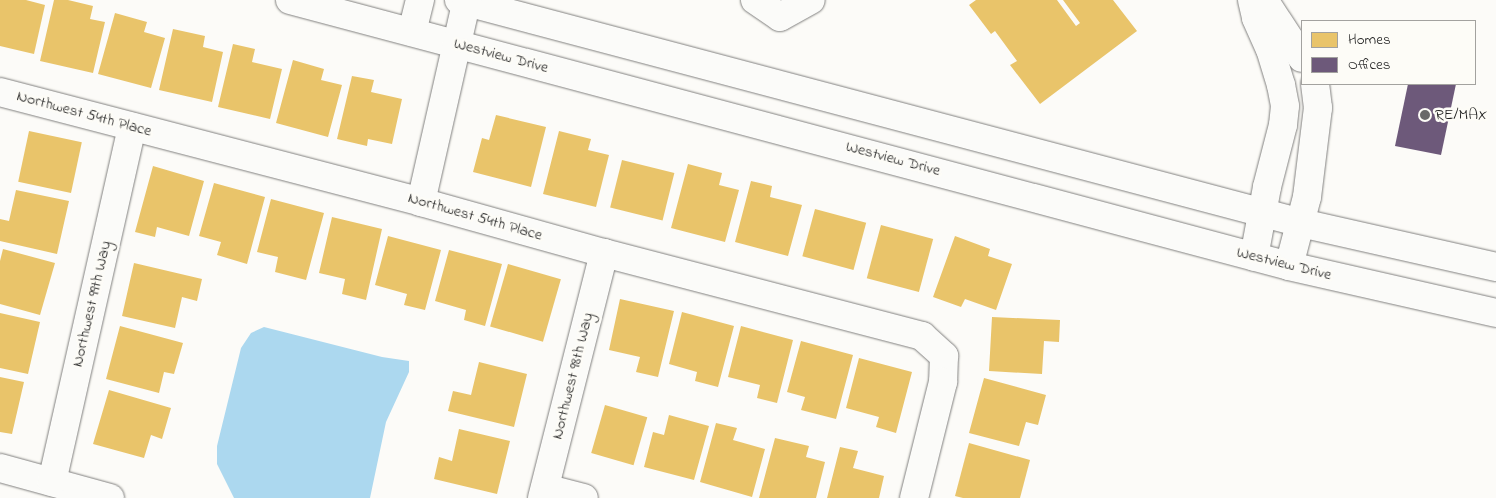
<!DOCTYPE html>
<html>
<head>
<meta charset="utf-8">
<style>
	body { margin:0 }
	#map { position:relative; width:1496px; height:498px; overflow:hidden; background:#fcfbf8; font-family:"Indie Flower",sans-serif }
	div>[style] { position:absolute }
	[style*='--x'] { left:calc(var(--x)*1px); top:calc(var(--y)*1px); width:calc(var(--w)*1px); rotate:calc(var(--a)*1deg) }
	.water>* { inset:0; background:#acd8ef }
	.homes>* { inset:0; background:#e9c46a; transform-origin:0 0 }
	.offices>* { inset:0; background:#6d597a }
	.roads { filter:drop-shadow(0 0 1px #81807f) drop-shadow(0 0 1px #81807f) }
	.minor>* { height:28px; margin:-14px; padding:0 14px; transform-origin:14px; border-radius:14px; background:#fbfbf9 }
	.dots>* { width:14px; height:14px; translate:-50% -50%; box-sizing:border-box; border:2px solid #fdfcf7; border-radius:50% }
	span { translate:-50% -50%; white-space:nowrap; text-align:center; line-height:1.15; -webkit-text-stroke:5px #fdfcf7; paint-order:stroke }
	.street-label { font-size:16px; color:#1c1c1c }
	.poi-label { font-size:16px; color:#1c1c1c }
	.left { translate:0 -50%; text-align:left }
	.legend { position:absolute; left:1301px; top:20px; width:175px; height:65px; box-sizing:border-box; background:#fdfcf7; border:1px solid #a3a29f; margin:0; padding:6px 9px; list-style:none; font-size:15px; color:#1c1c1c }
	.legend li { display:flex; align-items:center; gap:10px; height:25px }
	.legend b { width:25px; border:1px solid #a3a29f }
</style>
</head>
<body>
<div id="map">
	<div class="water">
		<div style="clip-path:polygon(264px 327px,382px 357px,409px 361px,409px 372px,386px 422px,370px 498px,234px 498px,217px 464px,217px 446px,241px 348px,251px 333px)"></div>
	</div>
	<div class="homes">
		<div style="clip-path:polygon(0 0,26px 0,45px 5px,34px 54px,0 46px)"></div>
		<div style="clip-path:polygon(54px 0,68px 0,93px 6px,90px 19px,105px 22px,93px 73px,40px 61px)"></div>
		<div style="clip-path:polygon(976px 0,1057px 0,1076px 26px,1080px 23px,1063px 0,1113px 0,1137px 31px,1040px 104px,1010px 65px,1017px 61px,995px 31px,991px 34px,969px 5px)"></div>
		<div style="clip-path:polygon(115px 13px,147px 22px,144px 32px,165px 38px,151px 88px,98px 74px)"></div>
		<div style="clip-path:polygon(173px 29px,205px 36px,203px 47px,223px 52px,212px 102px,159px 90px)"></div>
		<div style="clip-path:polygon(233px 44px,255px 49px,252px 62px,282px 69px,270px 119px,218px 107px)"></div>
		<div style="clip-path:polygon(293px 60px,324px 69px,321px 80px,342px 85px,328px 137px,276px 123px)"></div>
		<div style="clip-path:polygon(352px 76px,374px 80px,371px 92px,402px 99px,392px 144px,368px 139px,367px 146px,337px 139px)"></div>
		<div style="clip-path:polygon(496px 115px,546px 127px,531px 187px,473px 172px,482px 138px,489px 140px)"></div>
		<div style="left:29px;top:131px;width:54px;height:52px;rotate:12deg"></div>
		<div style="clip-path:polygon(559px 131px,591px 139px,588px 150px,609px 155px,596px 207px,543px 194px)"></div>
		<div style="left:622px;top:160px;width:54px;height:49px;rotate:14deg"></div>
		<div style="clip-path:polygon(688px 164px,722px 173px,719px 185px,739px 190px,725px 242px,671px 228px)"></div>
		<div style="clip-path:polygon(153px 166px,204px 181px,189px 236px,157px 227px,155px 237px,135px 232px)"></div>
		<div style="clip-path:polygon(751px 181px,772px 186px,770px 197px,802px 205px,788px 256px,735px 242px)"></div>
		<div style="clip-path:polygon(214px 183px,265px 197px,247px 264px,217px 255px,221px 242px,199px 236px)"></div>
		<div style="clip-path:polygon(16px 190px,69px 201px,57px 254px,0 241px,0 219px,9px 221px)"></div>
		<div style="clip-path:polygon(271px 199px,324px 213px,306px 280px,275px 272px,278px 257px,257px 252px)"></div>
		<div style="left:815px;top:209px;width:53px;height:49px;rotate:15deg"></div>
		<div style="clip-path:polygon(332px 217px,382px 229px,366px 300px,342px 294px,345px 279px,319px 273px)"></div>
		<div style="left:881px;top:225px;width:54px;height:55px;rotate:15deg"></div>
		<div style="clip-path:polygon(388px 236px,441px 250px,425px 310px,404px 305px,407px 294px,375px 285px)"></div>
		<div style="clip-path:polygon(955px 236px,990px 249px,988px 256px,1012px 264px,996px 310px,965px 299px,961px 307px,933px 297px)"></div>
		<div style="clip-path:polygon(3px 249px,55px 263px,40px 315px,0 304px,0 261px)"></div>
		<div style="clip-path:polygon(449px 250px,502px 264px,485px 326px,464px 320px,466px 310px,435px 301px)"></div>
		<div style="clip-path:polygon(134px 263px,202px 279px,197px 301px,182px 297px,175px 328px,122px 316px)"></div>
		<div style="left:508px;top:264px;width:55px;height:65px;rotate:16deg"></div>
		<div style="clip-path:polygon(620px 299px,674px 311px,658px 377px,636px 372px,640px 357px,609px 350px)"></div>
		<div style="clip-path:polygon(682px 312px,734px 326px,718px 387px,695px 381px,697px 372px,669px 364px)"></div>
		<div style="clip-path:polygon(0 313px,40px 322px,28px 374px,0 368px)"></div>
		<div style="clip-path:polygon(992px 317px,1060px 320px,1059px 342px,1044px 341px,1042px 374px,989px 371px)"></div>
		<div style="clip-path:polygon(120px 326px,183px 343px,174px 374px,164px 372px,159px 393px,106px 379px)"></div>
		<div style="clip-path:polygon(741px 326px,793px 340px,777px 403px,757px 398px,760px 385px,728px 377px)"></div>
		<div style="clip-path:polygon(801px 341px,853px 355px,836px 419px,801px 410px,805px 397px,787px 392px)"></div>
		<div style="clip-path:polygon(859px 358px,912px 372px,896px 433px,876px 427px,879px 417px,846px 408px)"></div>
		<div style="clip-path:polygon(479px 362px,527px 374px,514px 427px,448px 411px,453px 391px,471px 395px)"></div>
		<div style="clip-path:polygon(0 377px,24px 382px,12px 434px,0 432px)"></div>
		<div style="clip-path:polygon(984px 378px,1046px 395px,1038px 425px,1026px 422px,1019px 446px,969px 433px)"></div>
		<div style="clip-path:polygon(109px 390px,171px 408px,162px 439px,151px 435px,144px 458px,93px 444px)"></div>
		<div style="left:605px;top:405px;width:44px;height:50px;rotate:16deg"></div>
		<div style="clip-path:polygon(669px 415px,709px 426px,694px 480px,644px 467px,653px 432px,664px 435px)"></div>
		<div style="clip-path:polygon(716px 423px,737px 428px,733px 440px,765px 449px,752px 497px,700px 482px)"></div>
		<div style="clip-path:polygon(459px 429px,510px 441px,497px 494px,434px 479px,439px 457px,452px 461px)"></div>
		<div style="clip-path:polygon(775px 438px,809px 446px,806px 457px,825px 462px,816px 498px,759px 498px)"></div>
		<div style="clip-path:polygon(969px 443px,1030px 460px,1020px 498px,963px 498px,955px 496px)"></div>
		<div style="clip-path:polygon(840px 447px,858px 451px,853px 468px,884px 476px,879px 498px,827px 498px)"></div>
	</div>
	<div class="offices">
		<div style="clip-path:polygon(1408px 84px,1456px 84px,1441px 155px,1395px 146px)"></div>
	</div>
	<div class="roads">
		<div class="minor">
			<div style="--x:290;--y:0;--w:1034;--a:14.91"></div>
			<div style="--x:1289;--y:266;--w:212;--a:12.8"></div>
			<div style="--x:459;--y:0;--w:871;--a:14.83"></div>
			<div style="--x:1301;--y:223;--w:200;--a:12.7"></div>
			<div style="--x:755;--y:0;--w:30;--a:34"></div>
			<div style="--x:780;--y:17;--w:35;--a:-29"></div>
			<div style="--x:1252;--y:0;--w:18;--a:77"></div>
			<div style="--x:1256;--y:18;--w:34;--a:66"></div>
			<div style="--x:1270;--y:49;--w:38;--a:73"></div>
			<div style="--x:1281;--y:85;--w:21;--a:79"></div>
			<div style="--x:1285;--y:106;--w:19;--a:96"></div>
			<div style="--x:1283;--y:125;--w:64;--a:104.5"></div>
			<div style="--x:1267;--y:187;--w:71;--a:100.5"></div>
			<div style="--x:1264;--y:0;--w:69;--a:56.8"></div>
			<div style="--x:412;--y:32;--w:33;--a:-76"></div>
			<div style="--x:0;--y:92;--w:435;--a:14.6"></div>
			<div style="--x:421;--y:202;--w:190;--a:15.6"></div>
			<div style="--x:604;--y:253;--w:329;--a:14.6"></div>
			<div style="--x:922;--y:336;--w:30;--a:42"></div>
			<div style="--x:944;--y:356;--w:26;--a:92"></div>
			<div style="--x:943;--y:382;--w:120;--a:104"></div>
			<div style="--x:421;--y:202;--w:207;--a:-77.2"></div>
			<div style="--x:1289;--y:266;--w:71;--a:-75.4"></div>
			<div style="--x:1307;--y:197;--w:90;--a:-83"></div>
			<div style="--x:1318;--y:108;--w:24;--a:-97"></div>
			<div style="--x:0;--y:468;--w:114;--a:15.3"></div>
			<div style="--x:52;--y:482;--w:364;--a:-77.3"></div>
			<div style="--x:545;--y:488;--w:40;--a:14.4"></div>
			<div style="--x:542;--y:498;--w:253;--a:-75.8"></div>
		</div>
	</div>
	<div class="dots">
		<div style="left:1425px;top:115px;background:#6a6a69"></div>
	</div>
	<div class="street-label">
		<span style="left:501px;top:56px;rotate:15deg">Westview Drive</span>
		<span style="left:84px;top:114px;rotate:15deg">Northwest 54th Place</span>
		<span style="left:893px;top:159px;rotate:15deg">Westview Drive</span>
		<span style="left:475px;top:217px;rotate:16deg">Northwest 54th Place</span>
		<span style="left:1284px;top:264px;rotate:14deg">Westview Drive</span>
		<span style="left:92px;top:304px;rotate:-77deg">Northwest 99th Way</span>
		<span style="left:573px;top:376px;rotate:-76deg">Northwest 98th Way</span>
	</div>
	<div class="poi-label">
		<span class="left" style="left:1435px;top:115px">RE/MAX</span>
	</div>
	<ul class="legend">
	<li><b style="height:14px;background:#e9c46a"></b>Homes</li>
	<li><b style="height:14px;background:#6d597a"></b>Offices</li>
	</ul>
</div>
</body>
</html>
